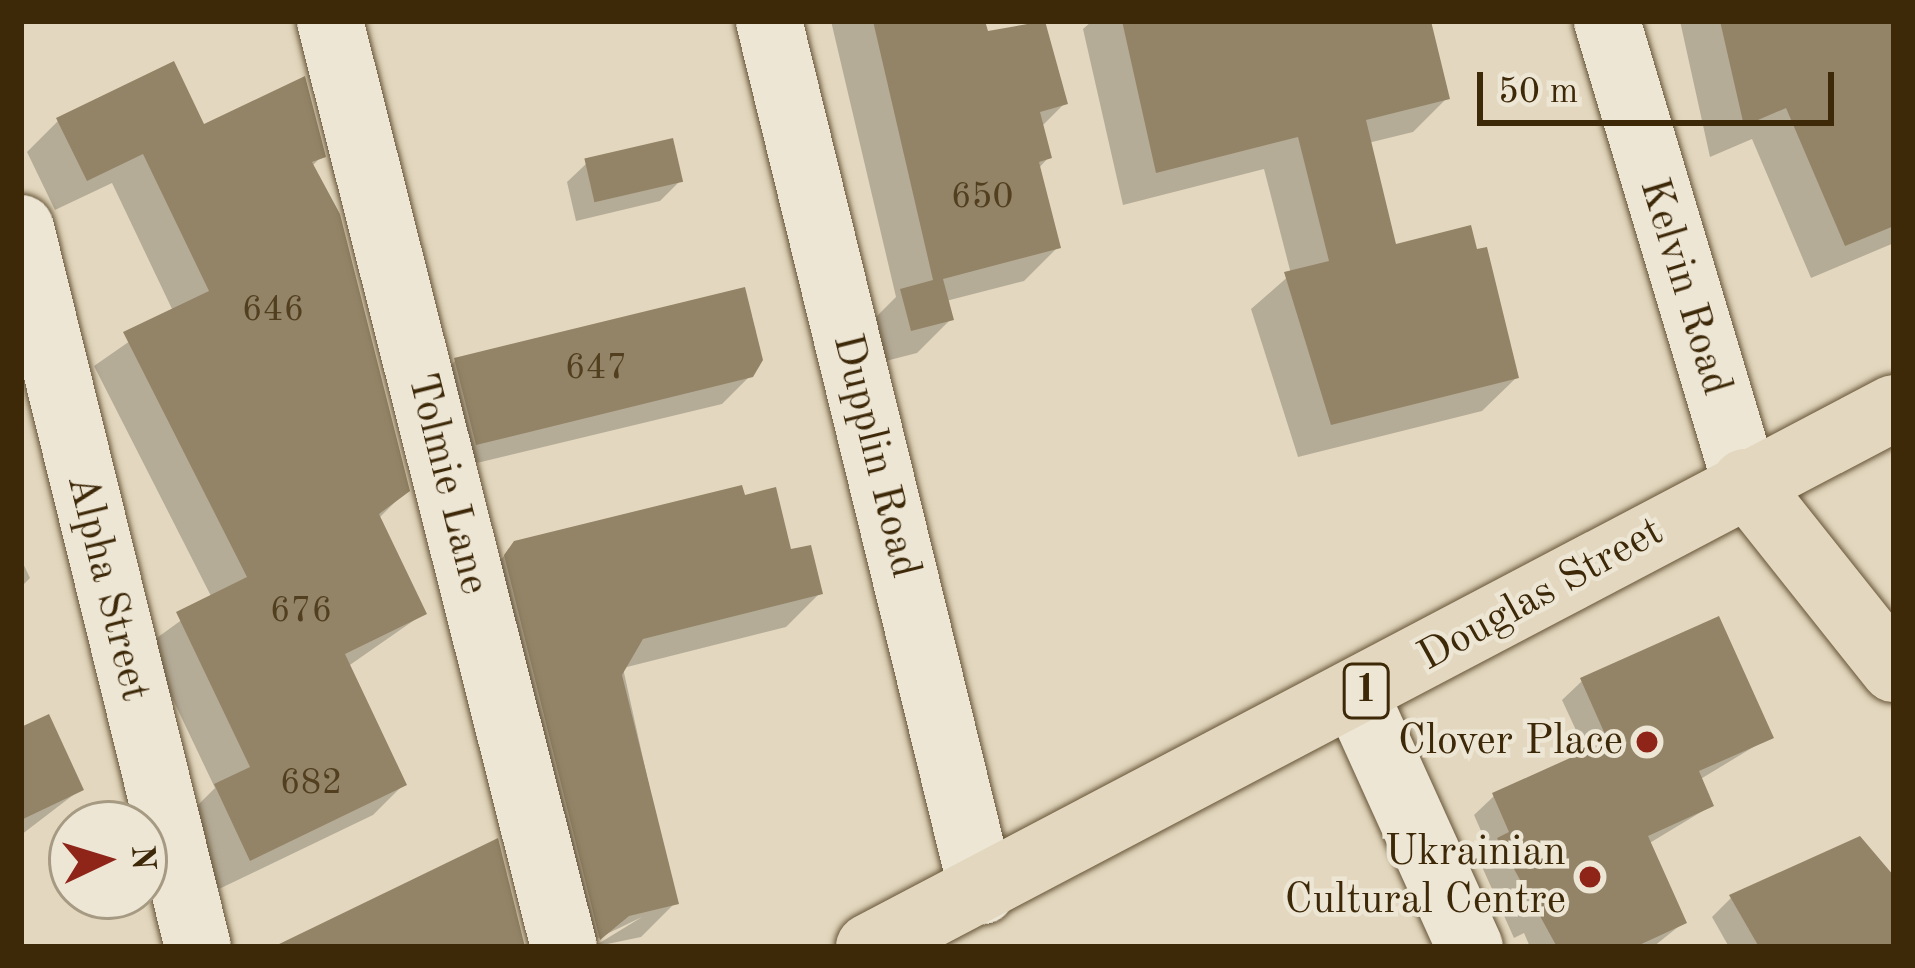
<!DOCTYPE html>
<html>
<head>
<meta charset="utf-8">
<style>
	body { margin:0 }
	#map { position:relative; width:1915px; height:968px; overflow:hidden; background:#e3d8bf; font-family:"Old Standard TT",serif }
	div>[style] { position:absolute }
	[style*='--x'] { left:calc(var(--x)*1px); top:calc(var(--y)*1px); width:calc(var(--w)*1px); rotate:calc(var(--a)*1deg) }
	.shadow>* { inset:0; background:#0003 }
	.building>* { inset:0; background:#938467; transform-origin:0 0 }
	.roads { filter:drop-shadow(0 0 3px #665436) drop-shadow(0 0 3px #665436) }
	.minor>* { height:66px; margin:-33px; padding:0 33px; transform-origin:33px; border-radius:33px; background:#ede6d5 }
	.major>* { height:66px; margin:-33px; padding:0 33px; transform-origin:33px; border-radius:33px; background:#e3d8bf }
	.highway>* { height:66px; margin:-33px; padding:0 33px; transform-origin:33px; border-radius:33px; background:#e3d8bf }
	.dots>* { width:33px; height:33px; translate:-50% -50%; box-sizing:border-box; border:6px solid #ede6d5; border-radius:50% }
	span { translate:-50% -50%; white-space:nowrap; text-align:center; line-height:1.15; -webkit-text-stroke:9px #ede6d5; paint-order:stroke }
	.number-label { font-size:36px; color:#523f20 }
	.number-label span { -webkit-text-stroke-width:0 }
	.shield-label span { padding:3px 9px; background:#ede6d5; border:3px solid; border-radius:9px; -webkit-text-stroke-width:0 }
	.shield-label { font-size:39px; color:#3d2808; font-weight:700 }
	.street-label { font-size:42px; color:#3d2808 }
	.poi-label { font-size:42px; color:#3d2808 }
	.right { translate:-100% -50%; text-align:right }
	.frame { position:absolute; inset:0; border:24px solid #3d2808; pointer-events:none }
	.north { position:absolute; left:48px; top:800px; width:120px; height:120px; box-sizing:border-box; background:#ede6d5; border:3px solid #a79a83; border-radius:50%; rotate:86deg; font-size:33px; font-weight:700; line-height:48px; text-align:center; color:#3d2808 }
	.north::after { content:''; display:block; margin:auto; width:42px; height:54px; background:#8f2418; clip-path:polygon(50% 0,100% 100%,50% 72%,0 100%) }
	.scale { position:absolute; left:1477px; top:72px; width:357px; height:54px; box-sizing:border-box; border:6px solid #3d2808; border-top:0; padding-left:15px; font-size:36px; line-height:42px; white-space:nowrap; color:#3d2808; -webkit-text-stroke:9px #ede6d5; paint-order:stroke }
</style>
</head>
<body>
<div id="map">
	<div class="shadow">
		<div style="clip-path:polygon(831px 21px,982px 21px,986px 34px,1042px 21px,1064px 104px,1041px 127px,1049px 157px,1038px 169px,1058px 247px,1024px 281px,946px 301px,951px 319px,917px 353px,878px 363px,868px 325px,896px 297px)"></div>
		<div style="clip-path:polygon(1092px 21px,1424px 21px,1447px 98px,1413px 132px,1368px 143px,1394px 248px,1516px 378px,1482px 411px,1298px 457px,1251px 309px,1291px 274px,1264px 169px,1123px 205px,1083px 29px)"></div>
		<div style="clip-path:polygon(1680px 21px,1894px 21px,1894px 243px,1811px 278px,1752px 139px,1710px 157px)"></div>
		<div style="clip-path:polygon(58px 121px,203px 128px,322px 156px,311px 167px,407px 490px,378px 519px,423px 614px,347px 667px,404px 784px,373px 815px,219px 889px,185px 818px,215px 788px,147px 645px,212px 598px,94px 366px,173px 311px,112px 183px,55px 210px,27px 152px)"></div>
		<div style="clip-path:polygon(587px 163px,680px 181px,660px 201px,576px 221px,567px 182px)"></div>
		<div style="clip-path:polygon(455px 361px,751px 375px,722px 404px,448px 470px,428px 389px)"></div>
		<div style="clip-path:polygon(742px 499px,820px 593px,786px 627px,623px 668px,675px 903px,641px 937px,593px 947px,642px 917px,586px 944px,481px 579px,516px 544px)"></div>
		<div style="clip-path:polygon(21px 559px,30px 578px,21px 587px)"></div>
		<div style="clip-path:polygon(1582px 681px,1770px 737px,1699px 780px,1711px 806px,1648px 844px,1683px 923px,1653px 947px,1530px 947px,1524px 933px,1514px 938px,1479px 860px,1489px 849px,1474px 815px,1494px 796px,1587px 754px,1562px 700px)"></div>
		<div style="clip-path:polygon(21px 730px,81px 789px,21px 835px)"></div>
		<div style="clip-path:polygon(1894px 883px,1894px 947px,1729px 947px,1712px 917px,1731px 898px)"></div>
	</div>
	<div class="building">
		<div style="clip-path:polygon(873px 21px,985px 21px,988px 31px,1045px 21px,1068px 104px,1040px 112px,1052px 158px,1039px 162px,1061px 248px,943px 279px,954px 320px,911px 331px,900px 289px,933px 280px)"></div>
		<div style="clip-path:polygon(1122px 21px,1431px 21px,1450px 99px,1366px 120px,1396px 244px,1471px 225px,1477px 249px,1487px 247px,1519px 378px,1331px 425px,1284px 272px,1329px 261px,1298px 137px,1156px 173px)"></div>
		<div style="clip-path:polygon(1720px 21px,1894px 21px,1894px 226px,1845px 246px,1786px 108px,1744px 126px)"></div>
		<div style="clip-path:polygon(174px 61px,204px 124px,305px 76px,326px 157px,312px 162px,340px 214px,410px 491px,379px 514px,427px 614px,345px 654px,407px 785px,250px 861px,214px 784px,250px 767px,176px 612px,247px 577px,123px 332px,209px 291px,143px 154px,87px 181px,56px 118px)"></div>
		<div style="left:673px;top:138px;width:45px;height:91px;rotate:77deg"></div>
		<div style="clip-path:polygon(745px 287px,763px 360px,753px 377px,476px 445px,454px 358px)"></div>
		<div style="clip-path:polygon(742px 485px,745px 495px,776px 487px,791px 549px,811px 545px,823px 594px,643px 639px,622px 675px,679px 904px,629px 916px,600px 940px,504px 555px,514px 541px)"></div>
		<div style="clip-path:polygon(1719px 616px,1774px 738px,1699px 771px,1714px 806px,1648px 836px,1687px 923px,1635px 947px,1557px 947px,1497px 838px,1509px 832px,1492px 793px,1608px 741px,1580px 678px)"></div>
		<div style="clip-path:polygon(49px 714px,84px 790px,21px 820px,21px 727px)"></div>
		<div style="clip-path:polygon(1860px 836px,1894px 876px,1894px 947px,1759px 947px,1729px 895px)"></div>
		<div style="clip-path:polygon(498px 838px,525px 947px,273px 947px)"></div>
	</div>
	<div class="roads">
		<div class="minor">
			<div style="--x:330;--y:21;--w:955;--a:75.82"></div>
			<div style="--x:769;--y:21;--w:896;--a:76.24"></div>
			<div style="--x:1607;--y:21;--w:481;--a:73.3"></div>
			<div style="--x:21;--y:228;--w:740;--a:76.17"></div>
			<div style="--x:1356;--y:696;--w:276;--a:65.6"></div>
		</div>
		<div class="major">
			<div style="--x:1745;--y:482;--w:239;--a:51.5"></div>
		</div>
		<div class="highway">
			<div style="--x:869;--y:947;--w:1158;--a:-27.74"></div>
		</div>
	</div>
	<div class="dots">
		<div style="left:1647px;top:742px;background:#8f2418"></div>
		<div style="left:1590px;top:877px;background:#8f2418"></div>
	</div>
	<div class="number-label">
		<span style="left:982px;top:199px">650</span>
		<span style="left:273px;top:312px">646</span>
		<span style="left:596px;top:370px">647</span>
		<span style="left:301px;top:613px">676</span>
		<span style="left:311px;top:785px">682</span>
	</div>
	<div class="shield-label">
		<span style="left:1366px;top:691px">1</span>
	</div>
	<div class="street-label">
		<span style="left:1684px;top:287px;rotate:73deg">Kelvin Road</span>
		<span style="left:875px;top:456px;rotate:76deg">Dupplin Road</span>
		<span style="left:447px;top:484px;rotate:76deg">Tolmie Lane</span>
		<span style="left:107px;top:588px;rotate:76deg">Alpha Street</span>
		<span style="left:1541px;top:595px;rotate:-29deg">Douglas Street</span>
	</div>
	<div class="poi-label">
		<span class="right" style="left:1623px;top:742px">Clover Place</span>
		<span class="right" style="left:1566px;top:877px">Ukrainian<br>Cultural Centre</span>
	</div>
	<div class="frame"></div>
	<div class="north">N</div>
	<div class="scale">50 m</div>
</div>
</body>
</html>
